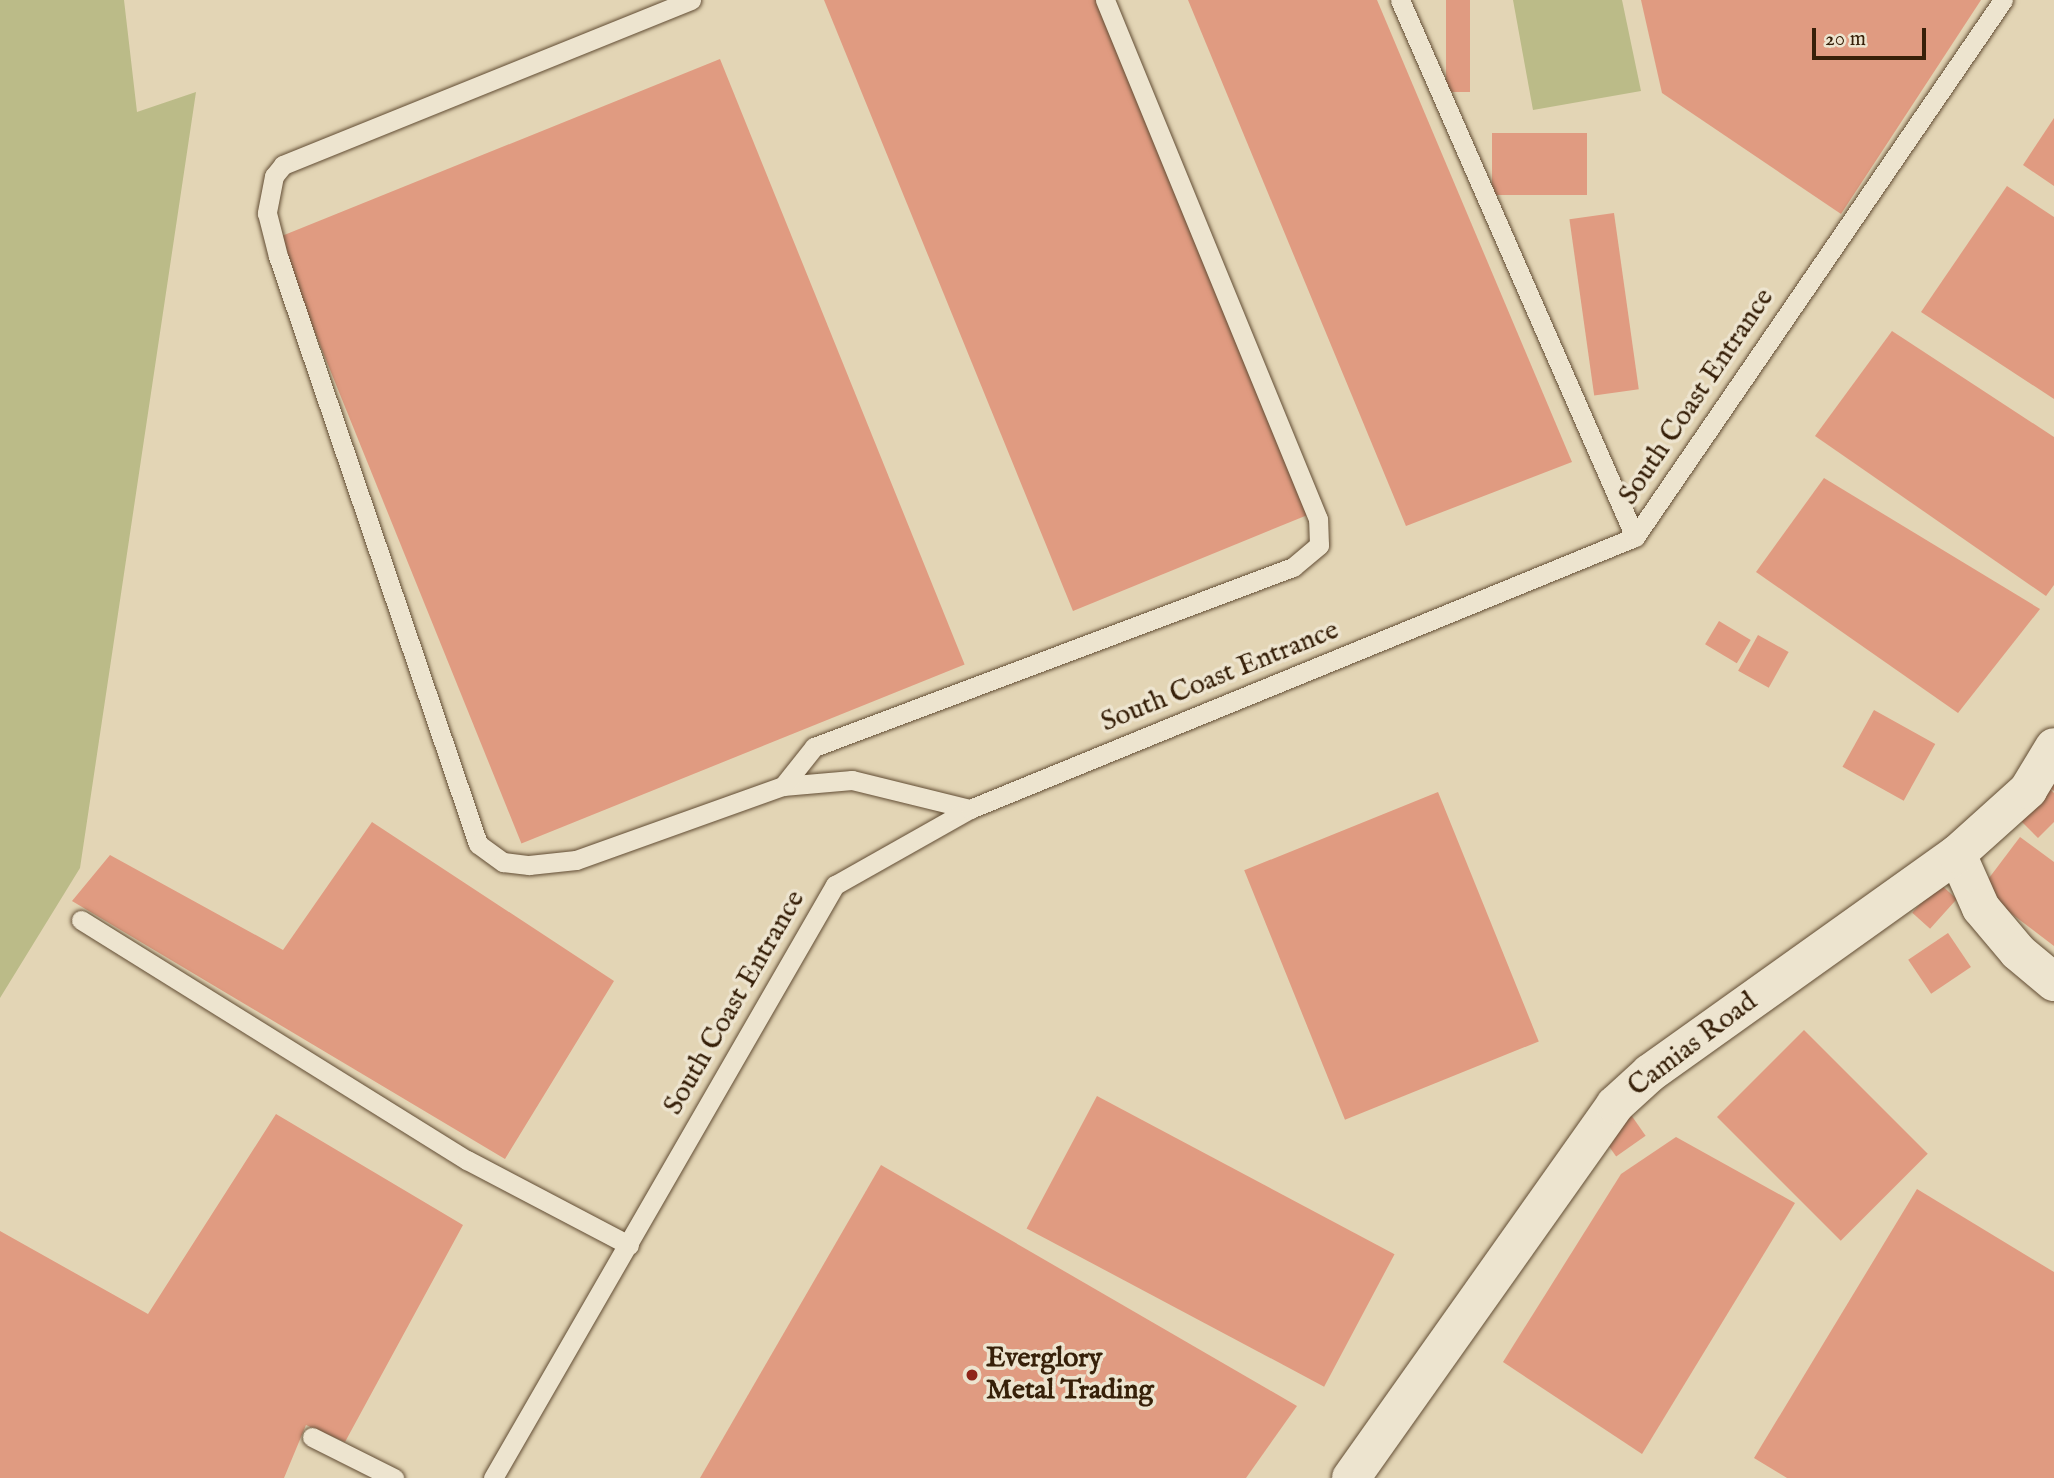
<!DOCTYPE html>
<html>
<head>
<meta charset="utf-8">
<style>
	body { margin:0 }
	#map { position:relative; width:2054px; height:1478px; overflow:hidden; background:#e3d5b5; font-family:"IM FELL English",serif }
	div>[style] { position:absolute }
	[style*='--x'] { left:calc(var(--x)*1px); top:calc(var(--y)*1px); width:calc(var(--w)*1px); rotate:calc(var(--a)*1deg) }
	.green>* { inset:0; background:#bb8 }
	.building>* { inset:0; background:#e09b81; transform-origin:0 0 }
	.roads { filter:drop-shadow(0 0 2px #624d34) drop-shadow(0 0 2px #624d34) }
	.lane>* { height:19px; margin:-9.5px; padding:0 9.5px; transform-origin:9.5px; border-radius:9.5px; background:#ede4cf }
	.street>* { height:38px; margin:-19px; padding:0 19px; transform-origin:19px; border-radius:19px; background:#ede4cf }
	.dots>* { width:19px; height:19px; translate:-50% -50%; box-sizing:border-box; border:4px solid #ede4cf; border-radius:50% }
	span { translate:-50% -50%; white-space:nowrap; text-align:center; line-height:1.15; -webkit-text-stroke:7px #ede4cf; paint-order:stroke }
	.street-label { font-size:28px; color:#372009 }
	.poi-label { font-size:28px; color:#372009; font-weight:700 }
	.left { translate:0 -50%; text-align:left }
	.scale { position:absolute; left:1812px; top:28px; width:114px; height:32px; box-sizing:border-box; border:4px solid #372009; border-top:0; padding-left:9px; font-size:21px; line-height:24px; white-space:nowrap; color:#372009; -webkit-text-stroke:5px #ede4cf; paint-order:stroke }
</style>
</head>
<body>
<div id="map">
	<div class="green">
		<div style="clip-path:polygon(0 0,124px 0,137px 112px,196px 92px,80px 868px,0 998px)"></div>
		<div style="clip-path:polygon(1513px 0,1622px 0,1641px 91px,1533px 110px)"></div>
	</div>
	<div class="building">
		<div style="clip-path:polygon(824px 0,1100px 0,1310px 514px,1073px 611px)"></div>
		<div style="clip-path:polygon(1188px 0,1377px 0,1572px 462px,1406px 526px)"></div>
		<div style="left:1446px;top:0;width:24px;height:92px"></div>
		<div style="clip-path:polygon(1641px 0,1981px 0,1841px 214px,1662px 93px)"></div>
		<div style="left:720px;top:59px;width:653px;height:478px;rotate:68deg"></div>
		<div style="clip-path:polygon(2054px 118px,2054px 186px,2023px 165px)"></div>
		<div style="left:1587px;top:133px;width:62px;height:95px;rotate:90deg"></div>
		<div style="clip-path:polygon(2007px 186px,2054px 217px,2054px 399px,1921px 312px)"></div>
		<div style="left:1614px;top:213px;width:178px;height:45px;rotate:82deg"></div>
		<div style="clip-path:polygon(1892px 331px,2054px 437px,2054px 585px,2046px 596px,1815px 436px)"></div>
		<div style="clip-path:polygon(1824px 478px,2040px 609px,1958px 713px,1756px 572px)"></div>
		<div style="left:1719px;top:621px;width:37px;height:27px;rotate:31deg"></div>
		<div style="left:1758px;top:635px;width:35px;height:41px;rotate:29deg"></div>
		<div style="left:1874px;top:710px;width:70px;height:65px;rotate:29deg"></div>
		<div style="clip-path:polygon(2054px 775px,2054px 791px,2046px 785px,2054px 793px,2054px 822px,2038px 838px,2016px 816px)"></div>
		<div style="left:1438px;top:792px;width:269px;height:209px;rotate:68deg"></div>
		<div style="clip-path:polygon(372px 822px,614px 981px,505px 1159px,72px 901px,110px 855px,283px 950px)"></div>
		<div style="clip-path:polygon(2020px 837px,2054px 862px,2054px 946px,1980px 890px)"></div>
		<div style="left:1939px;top:883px;width:24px;height:40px;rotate:42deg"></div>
		<div style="left:1948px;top:933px;width:41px;height:48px;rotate:56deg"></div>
		<div style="left:1804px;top:1030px;width:175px;height:123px;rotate:45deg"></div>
		<div style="left:1097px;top:1096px;width:337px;height:150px;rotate:28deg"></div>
		<div style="left:1629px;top:1112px;width:29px;height:36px;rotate:55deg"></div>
		<div style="clip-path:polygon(276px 1114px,463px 1225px,345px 1442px,306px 1425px,284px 1478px,0 1478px,0 1231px,148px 1314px)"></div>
		<div style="clip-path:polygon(1676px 1137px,1795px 1203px,1642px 1454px,1503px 1362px,1621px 1174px)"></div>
		<div style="clip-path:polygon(881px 1165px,1297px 1406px,1246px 1478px,700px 1478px)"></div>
		<div style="clip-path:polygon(1917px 1189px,2054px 1272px,2054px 1478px,1787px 1478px,1754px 1458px)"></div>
	</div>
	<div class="roads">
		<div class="lane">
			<div style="--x:691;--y:0;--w:440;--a:158"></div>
			<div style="--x:283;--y:165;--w:14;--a:129"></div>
			<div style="--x:274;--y:176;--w:38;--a:101"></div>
			<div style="--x:267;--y:213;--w:44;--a:75.7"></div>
			<div style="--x:278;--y:256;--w:621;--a:71.21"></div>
			<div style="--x:478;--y:844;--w:31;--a:36"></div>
			<div style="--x:503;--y:862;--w:26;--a:7"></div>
			<div style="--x:529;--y:865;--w:47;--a:-6.1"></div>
			<div style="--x:576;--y:860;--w:220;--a:-19.7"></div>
			<div style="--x:783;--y:786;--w:69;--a:-5"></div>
			<div style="--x:852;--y:780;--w:122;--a:13.8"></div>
			<div style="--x:1400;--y:0;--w:586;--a:66.37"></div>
			<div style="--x:783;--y:786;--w:50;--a:-51.5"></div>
			<div style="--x:814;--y:747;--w:512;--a:-20.6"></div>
			<div style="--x:1293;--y:567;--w:34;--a:-40"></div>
			<div style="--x:1319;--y:545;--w:26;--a:-92"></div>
			<div style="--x:1318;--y:519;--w:561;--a:-112.31"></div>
			<div style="--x:81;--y:920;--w:455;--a:31.9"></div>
			<div style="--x:467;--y:1160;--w:183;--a:27.7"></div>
			<div style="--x:312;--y:1437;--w:92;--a:26.6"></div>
			<div style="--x:493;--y:1478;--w:685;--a:-60.03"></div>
			<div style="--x:835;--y:885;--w:155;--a:-29.4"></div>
			<div style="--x:970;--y:809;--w:718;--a:-22.25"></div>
			<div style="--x:1635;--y:537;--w:651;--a:-55.58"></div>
		</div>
		<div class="street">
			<div style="--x:1957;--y:854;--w:59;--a:66"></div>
			<div style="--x:1981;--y:908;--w:57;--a:49.9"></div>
			<div style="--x:2018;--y:952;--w:47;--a:39.8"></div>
			<div style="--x:1351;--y:1478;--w:457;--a:-54.7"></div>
			<div style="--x:1615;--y:1105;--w:47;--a:-42.4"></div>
			<div style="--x:1650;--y:1073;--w:377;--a:-35.5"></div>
			<div style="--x:1957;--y:854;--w:96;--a:-42"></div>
			<div style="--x:2028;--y:790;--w:50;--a:-58.8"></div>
		</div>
	</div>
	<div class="dots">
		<div style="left:972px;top:1375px;background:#8f2418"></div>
	</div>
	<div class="street-label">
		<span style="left:1697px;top:397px;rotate:-56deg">South Coast Entrance</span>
		<span style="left:1220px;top:677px;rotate:-22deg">South Coast Entrance</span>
		<span style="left:735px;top:1003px;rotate:-60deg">South Coast Entrance</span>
		<span style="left:1693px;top:1045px;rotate:-37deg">Camias Road</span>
	</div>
	<div class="poi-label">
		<span class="left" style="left:986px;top:1375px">Everglory<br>Metal Trading</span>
	</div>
	<div class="scale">20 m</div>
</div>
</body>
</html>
